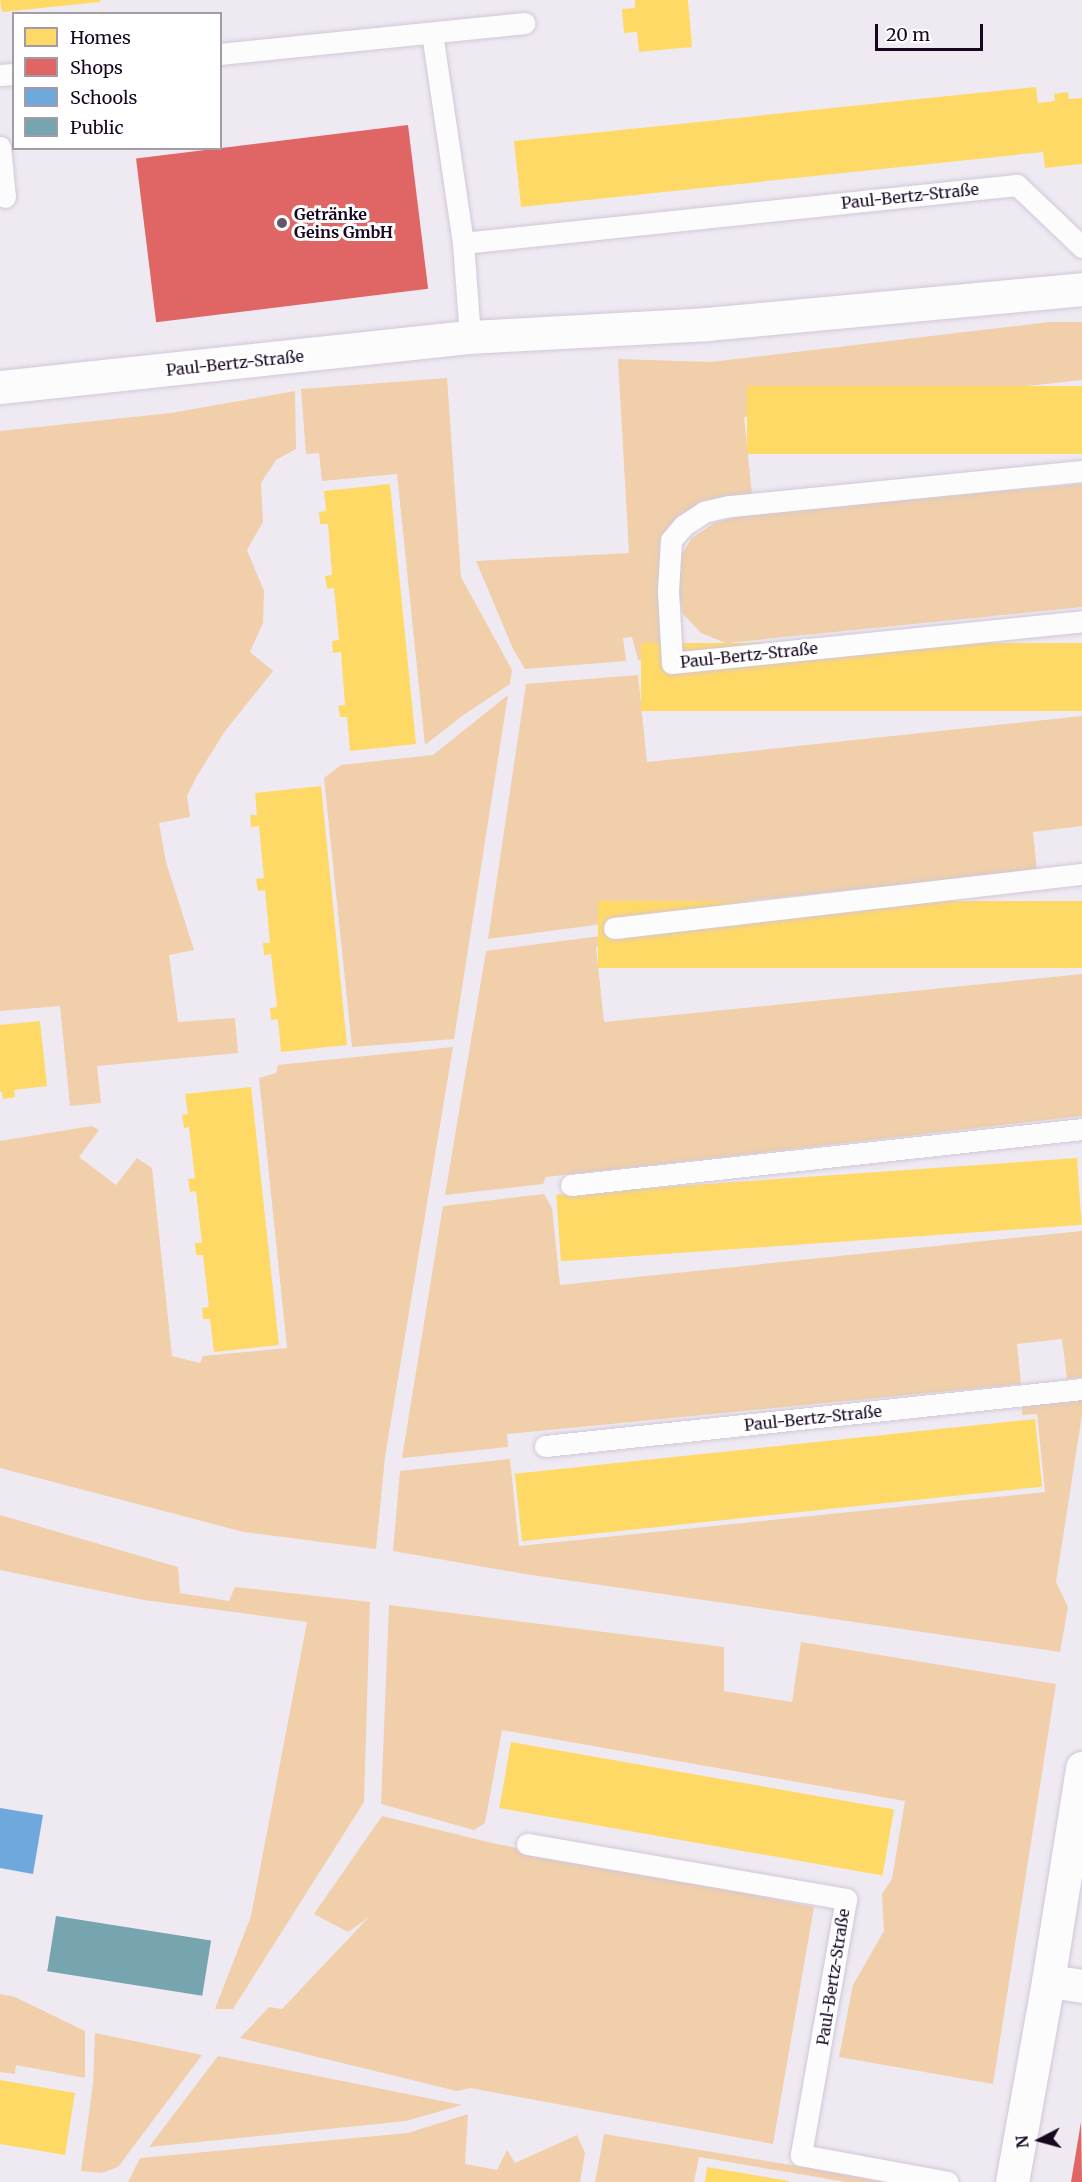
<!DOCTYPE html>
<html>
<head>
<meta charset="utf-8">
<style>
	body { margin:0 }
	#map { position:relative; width:1082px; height:2182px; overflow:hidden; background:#efeaf2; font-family:Merriweather,serif }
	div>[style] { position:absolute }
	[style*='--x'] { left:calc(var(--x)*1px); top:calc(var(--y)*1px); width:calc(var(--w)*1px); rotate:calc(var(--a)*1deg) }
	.green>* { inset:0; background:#f0cfaa }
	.homes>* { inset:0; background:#ffd966; transform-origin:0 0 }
	.shops>* { inset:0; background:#e06666; transform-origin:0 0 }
	.schools>* { inset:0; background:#6fa8dc }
	.public>* { inset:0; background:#76a5af; transform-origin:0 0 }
	.roads { filter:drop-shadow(0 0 2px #d2c7d8) drop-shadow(0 0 2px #d2c7d8) }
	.service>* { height:21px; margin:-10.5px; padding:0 10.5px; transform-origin:10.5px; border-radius:10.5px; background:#fdfcfd }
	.minor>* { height:33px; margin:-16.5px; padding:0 16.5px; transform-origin:16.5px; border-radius:16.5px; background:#fdfcfd }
	.dots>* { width:16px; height:16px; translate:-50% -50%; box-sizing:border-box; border:3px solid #fff; border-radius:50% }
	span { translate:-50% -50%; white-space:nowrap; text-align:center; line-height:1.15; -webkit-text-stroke:6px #fff; paint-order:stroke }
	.street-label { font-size:16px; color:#180721 }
	.poi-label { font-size:16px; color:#180721; font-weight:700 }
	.left { translate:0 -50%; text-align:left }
	.legend { position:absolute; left:12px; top:12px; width:210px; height:138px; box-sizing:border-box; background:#fff; border:2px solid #a39ca6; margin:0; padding:8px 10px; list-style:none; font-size:18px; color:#180721 }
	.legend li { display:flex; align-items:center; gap:12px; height:30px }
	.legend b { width:30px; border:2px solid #a39ca6 }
	.north { position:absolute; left:1010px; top:2110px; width:60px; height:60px; -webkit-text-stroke:4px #fff; paint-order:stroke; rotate:264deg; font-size:16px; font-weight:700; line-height:24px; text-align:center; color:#180721 }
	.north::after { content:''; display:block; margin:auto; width:21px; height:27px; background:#180721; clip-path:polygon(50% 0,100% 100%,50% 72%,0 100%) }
	.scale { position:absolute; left:875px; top:24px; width:108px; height:27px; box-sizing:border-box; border:3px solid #180721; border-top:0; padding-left:8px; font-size:18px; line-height:21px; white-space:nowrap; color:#180721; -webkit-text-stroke:4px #fff; paint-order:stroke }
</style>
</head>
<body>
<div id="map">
	<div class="green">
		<div style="clip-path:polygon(1050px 322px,1082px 322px,1082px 380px,744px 417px,752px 495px,710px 502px,661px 571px,660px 658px,638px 660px,632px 637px,623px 638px,626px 661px,525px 669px,513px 649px,476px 561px,629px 553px,618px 359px,711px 362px)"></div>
		<div style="clip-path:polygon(447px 378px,461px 577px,512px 670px,510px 684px,462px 716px,425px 745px,397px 474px,322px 481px,319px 453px,306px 454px,301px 389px)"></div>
		<div style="clip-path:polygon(295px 391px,296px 449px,276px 460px,261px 483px,263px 522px,247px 550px,264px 591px,263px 623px,250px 652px,273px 671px,225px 731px,197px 776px,187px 796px,190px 817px,159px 823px,166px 862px,194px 950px,169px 955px,178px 1022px,235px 1018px,238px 1053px,97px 1066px,101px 1103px,70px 1106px,60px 1006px,0 1011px,0 431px,171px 413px)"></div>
		<div style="clip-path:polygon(1082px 484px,1082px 607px,726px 643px,701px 633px,683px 614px,675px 583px,680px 557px,692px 538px,714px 523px,751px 513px)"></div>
		<div style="clip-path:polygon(638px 675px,647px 762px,1082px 716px,1082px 826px,1033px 832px,1037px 871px,633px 912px,610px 923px,488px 939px,526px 684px)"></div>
		<div style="clip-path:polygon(508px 695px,454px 1039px,352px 1047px,324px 778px,341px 765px,433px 755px)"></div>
		<div style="clip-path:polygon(608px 935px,608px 945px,596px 947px,604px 1022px,1082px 974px,1082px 1116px,546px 1177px,543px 1184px,445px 1195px,486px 951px)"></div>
		<div style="clip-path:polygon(453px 1047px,385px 1457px,376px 1549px,244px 1532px,0 1468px,0 1141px,92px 1126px,99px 1130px,79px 1157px,116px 1185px,137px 1158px,152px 1168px,172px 1356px,200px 1363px,203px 1356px,287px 1348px,259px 1078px,276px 1073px,278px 1065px)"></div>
		<div style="clip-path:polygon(544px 1194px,552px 1208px,560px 1285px,1082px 1231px,1082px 1377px,1067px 1379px,1062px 1339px,1017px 1344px,1021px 1384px,507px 1434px,508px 1447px,402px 1458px,443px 1206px)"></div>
		<div style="clip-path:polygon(1082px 1398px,1082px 1415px,1056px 1582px,1068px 1607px,1060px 1652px,525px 1574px,393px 1551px,400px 1471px,510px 1459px,519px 1546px,1045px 1492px,1037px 1414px,1022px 1415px,1022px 1404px)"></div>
		<div style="clip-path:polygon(0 1515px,178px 1567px,180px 1593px,229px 1601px,235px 1587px,370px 1602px,364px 1802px,233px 2009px,215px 2009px,251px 1916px,307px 1622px,144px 1600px,0 1570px)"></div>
		<div style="clip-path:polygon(389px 1605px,724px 1647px,724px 1691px,792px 1702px,801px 1642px,1056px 1684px,993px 2084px,839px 2057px,853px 1985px,884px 1931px,882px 1894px,892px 1879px,905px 1801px,502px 1730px,485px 1823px,474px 1830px,381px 1804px)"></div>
		<div style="clip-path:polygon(382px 1816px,492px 1843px,814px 1907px,773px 2144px,470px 2088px,457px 2091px,240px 2038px,269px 2007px,282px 2009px,369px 1917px,348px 1932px,314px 1914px)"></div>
		<div style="clip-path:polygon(0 1994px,15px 1997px,85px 2031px,85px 2078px,16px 2065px,15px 2074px,0 2072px)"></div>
		<div style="clip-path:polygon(95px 2033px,202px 2055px,118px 2167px,102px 2173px,81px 2171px,93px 2084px)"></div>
		<div style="clip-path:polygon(218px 2056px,462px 2105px,406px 2121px,149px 2147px)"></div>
		<div style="clip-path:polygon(468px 2114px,465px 2164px,497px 2170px,507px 2150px,515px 2163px,577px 2135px,585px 2153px,580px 2182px,128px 2182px,140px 2158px,408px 2133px)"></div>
		<div style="clip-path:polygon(604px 2134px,882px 2180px,882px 2182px,846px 2182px,699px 2157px,694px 2182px,595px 2182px)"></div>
	</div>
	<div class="homes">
		<div style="clip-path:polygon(0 0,100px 0,100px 2px,2px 12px)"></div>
		<div style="clip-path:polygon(635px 0,688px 0,692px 47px,639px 52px,637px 32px,624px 33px,622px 9px,635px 8px)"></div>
		<div style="clip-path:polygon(1036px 87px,1038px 103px,1055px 101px,1054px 94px,1068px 92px,1069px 99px,1082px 98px,1082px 164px,1045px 168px,1043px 152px,521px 207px,514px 141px)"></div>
		<div style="left:1082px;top:386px;width:68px;height:335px;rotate:90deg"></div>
		<div style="clip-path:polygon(390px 484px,416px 744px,350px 751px,347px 717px,340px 717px,338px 706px,345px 705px,341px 652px,333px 653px,332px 641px,339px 640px,334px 588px,327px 589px,325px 576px,332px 575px,328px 524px,320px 524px,319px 512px,326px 511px,324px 491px)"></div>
		<div style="left:1082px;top:643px;width:68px;height:441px;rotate:90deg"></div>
		<div style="clip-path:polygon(321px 786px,347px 1045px,281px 1052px,278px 1019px,271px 1020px,270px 1008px,277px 1007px,271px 954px,264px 955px,263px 943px,270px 943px,265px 890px,258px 891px,256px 879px,264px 878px,259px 826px,251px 827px,250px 815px,257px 815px,255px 793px)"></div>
		<div style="left:1082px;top:901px;width:67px;height:484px;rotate:90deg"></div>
		<div style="clip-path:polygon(40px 1021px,47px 1086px,14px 1090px,15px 1097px,3px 1099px,2px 1092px,0 1092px,0 1025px)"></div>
		<div style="clip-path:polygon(251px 1087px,279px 1345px,214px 1352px,210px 1319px,203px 1319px,202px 1308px,209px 1307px,203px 1255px,196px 1255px,195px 1243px,202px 1243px,196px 1191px,190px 1192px,188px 1179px,195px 1178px,189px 1127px,184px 1128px,182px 1115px,188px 1114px,185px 1094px)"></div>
		<div style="left:1077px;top:1158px;width:67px;height:522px;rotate:86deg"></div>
		<div style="left:1035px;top:1419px;width:68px;height:523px;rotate:84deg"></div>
		<div style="left:511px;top:1742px;width:389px;height:67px;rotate:10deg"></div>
		<div style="clip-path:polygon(0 2080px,75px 2093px,65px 2155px,0 2144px)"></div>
		<div style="clip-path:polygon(707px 2167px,789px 2181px,789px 2182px,705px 2182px)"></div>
	</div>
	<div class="shops">
		<div style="left:408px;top:125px;width:165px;height:274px;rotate:83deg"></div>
		<div style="clip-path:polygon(1081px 2122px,1082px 2182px,1071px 2182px)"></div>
	</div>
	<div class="schools">
		<div style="clip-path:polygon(0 1808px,43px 1815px,33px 1874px,0 1868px)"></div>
	</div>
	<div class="public">
		<div style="left:56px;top:1916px;width:157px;height:56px;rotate:9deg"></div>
	</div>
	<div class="roads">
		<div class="service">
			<div style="--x:432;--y:33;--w:212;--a:81.6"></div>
			<div style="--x:463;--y:243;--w:94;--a:85.7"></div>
			<div style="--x:220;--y:54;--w:306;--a:-5.8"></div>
			<div style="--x:0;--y:75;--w:14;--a:-4"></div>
			<div style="--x:0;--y:147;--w:50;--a:84.3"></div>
			<div style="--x:463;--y:243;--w:557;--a:-5.98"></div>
			<div style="--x:1017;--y:185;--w:90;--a:43.6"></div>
			<div style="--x:1082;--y:471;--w:355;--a:174.3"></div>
			<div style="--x:729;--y:506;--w:26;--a:167"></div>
			<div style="--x:704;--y:512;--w:24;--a:147"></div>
			<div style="--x:684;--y:525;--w:20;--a:131"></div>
			<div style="--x:671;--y:540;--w:51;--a:93.4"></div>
			<div style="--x:668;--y:591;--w:72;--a:86.8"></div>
			<div style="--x:672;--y:663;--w:412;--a:-5.8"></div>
			<div style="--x:614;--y:928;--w:471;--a:-6.6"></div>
			<div style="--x:571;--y:1185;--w:514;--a:-6.25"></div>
			<div style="--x:545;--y:1446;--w:540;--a:-6.06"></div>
			<div style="--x:527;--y:1844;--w:324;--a:9.8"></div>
			<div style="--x:846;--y:1899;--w:260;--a:100"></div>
			<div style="--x:801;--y:2155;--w:149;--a:10.4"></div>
		</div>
		<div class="minor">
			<div style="--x:0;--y:387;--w:473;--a:-6.1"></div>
			<div style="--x:470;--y:337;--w:237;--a:-3.1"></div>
			<div style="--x:707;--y:324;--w:377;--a:-5.3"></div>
			<div style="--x:1048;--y:1981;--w:34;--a:8"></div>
			<div style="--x:1012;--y:2182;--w:204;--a:-79.8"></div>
			<div style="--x:1048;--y:1981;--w:216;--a:-80.9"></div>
		</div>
	</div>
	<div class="dots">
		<div style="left:282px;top:223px;background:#63566a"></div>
	</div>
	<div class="street-label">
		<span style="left:910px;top:196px;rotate:-6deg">Paul-Bertz-Straße</span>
		<span style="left:235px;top:363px;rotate:-6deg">Paul-Bertz-Straße</span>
		<span style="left:749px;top:655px;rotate:-6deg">Paul-Bertz-Straße</span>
		<span style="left:813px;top:1418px;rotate:-6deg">Paul-Bertz-Straße</span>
		<span style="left:833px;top:1977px;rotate:-81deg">Paul-Bertz-Straße</span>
	</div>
	<div class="poi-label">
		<span class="left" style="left:294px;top:223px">Getränke<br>Geins GmbH</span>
	</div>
	<ul class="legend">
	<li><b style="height:16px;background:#ffd966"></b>Homes</li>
	<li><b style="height:16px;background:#e06666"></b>Shops</li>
	<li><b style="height:16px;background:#6fa8dc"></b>Schools</li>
	<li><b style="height:16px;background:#76a5af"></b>Public</li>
	</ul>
	<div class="north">N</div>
	<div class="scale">20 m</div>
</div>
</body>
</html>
